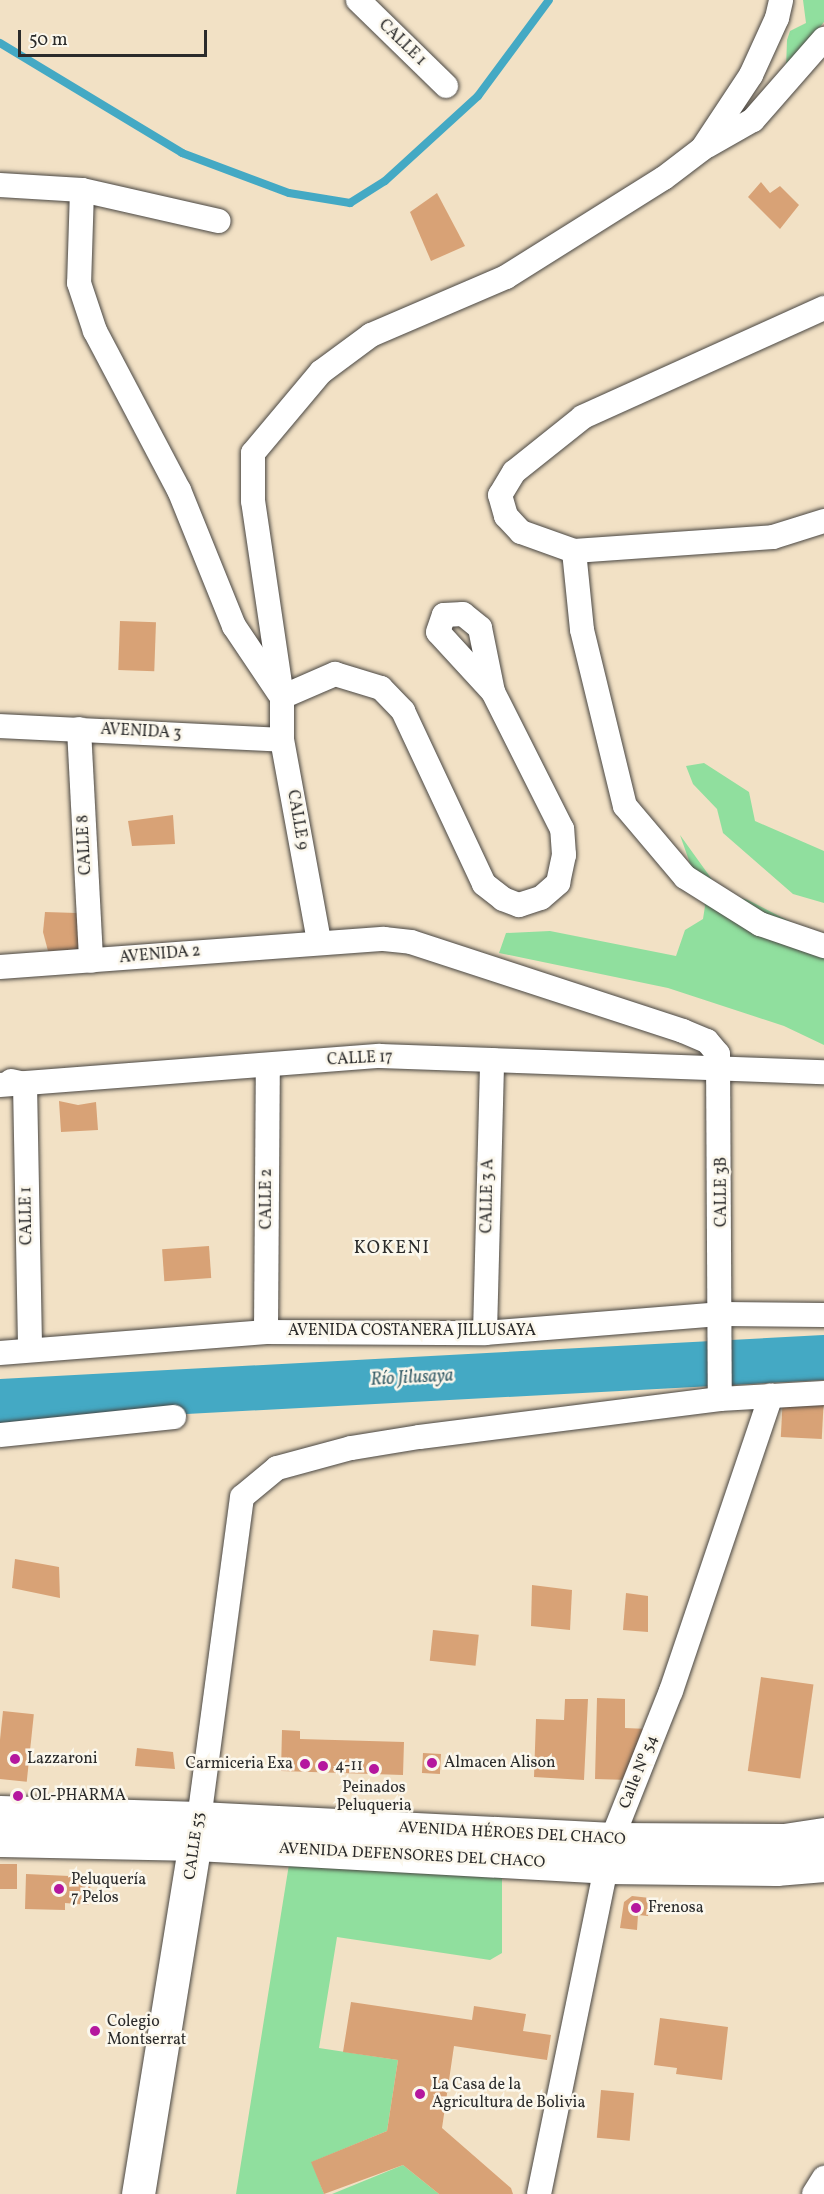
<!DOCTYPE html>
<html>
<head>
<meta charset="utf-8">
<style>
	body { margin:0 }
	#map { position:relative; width:824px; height:2194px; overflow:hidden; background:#f2e1c5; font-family:Vollkorn,serif }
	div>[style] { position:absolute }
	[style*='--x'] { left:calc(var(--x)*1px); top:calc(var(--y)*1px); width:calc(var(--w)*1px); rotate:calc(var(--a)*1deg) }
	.green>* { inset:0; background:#90df9e }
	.stream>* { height:8px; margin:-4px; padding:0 4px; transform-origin:4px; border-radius:4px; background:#44a9c4 }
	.river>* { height:45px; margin:-22.5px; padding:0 22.5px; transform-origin:22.5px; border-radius:22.5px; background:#44a9c4 }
	.building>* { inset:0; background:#d8a276; transform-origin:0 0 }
	.roads { filter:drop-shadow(0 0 2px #494642) drop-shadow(0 0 2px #494642) }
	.street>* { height:24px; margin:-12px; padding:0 12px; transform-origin:12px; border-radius:12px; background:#fff }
	.secondary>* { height:33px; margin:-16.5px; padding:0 16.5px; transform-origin:16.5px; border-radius:16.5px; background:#fff }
	.primary>* { height:33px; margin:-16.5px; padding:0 16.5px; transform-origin:16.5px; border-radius:16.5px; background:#fff }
	.dots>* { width:16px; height:16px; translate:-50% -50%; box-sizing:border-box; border:3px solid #fbf7ec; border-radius:50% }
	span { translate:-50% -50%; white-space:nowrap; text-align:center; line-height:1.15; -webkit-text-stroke:5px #fbf7ec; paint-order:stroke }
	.street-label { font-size:16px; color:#2b2b2b }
	.poi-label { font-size:16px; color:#2b2b2b }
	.left { translate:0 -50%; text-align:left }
	.right { translate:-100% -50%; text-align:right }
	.neighbourhood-label { font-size:18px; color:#2b2b2b; letter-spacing:1.5px }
	.water-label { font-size:18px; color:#355d68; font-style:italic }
	.scale { position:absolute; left:18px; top:30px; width:189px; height:27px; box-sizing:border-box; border:3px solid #2b2b2b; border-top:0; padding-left:8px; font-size:18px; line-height:21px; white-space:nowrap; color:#2b2b2b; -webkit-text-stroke:4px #fbf7ec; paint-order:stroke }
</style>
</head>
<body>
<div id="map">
	<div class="green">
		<div style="clip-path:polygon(803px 0,824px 0,824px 22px,786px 69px,787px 40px,790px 31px,806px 23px)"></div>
		<div style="clip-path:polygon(704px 763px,749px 792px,755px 821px,824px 851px,824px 903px,793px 894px,723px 833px,717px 809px,693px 784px,686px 766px)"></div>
		<div style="clip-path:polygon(680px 835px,721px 892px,748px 900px,824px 939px,824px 1045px,784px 1026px,668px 988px,499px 953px,506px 933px,550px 931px,676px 956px,685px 930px,703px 919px,705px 906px)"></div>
		<div style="clip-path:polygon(290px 1858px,502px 1868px,502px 1953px,490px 1960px,337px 1937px,319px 2048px,398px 2060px,387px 2131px,312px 2162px,324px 2194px,236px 2194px)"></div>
		<div style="clip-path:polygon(403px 2165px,439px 2194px,332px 2194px)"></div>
	</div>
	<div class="stream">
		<div style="--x:0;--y:43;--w:213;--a:31.1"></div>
		<div style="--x:182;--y:153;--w:114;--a:20.5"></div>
		<div style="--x:289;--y:193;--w:62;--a:9.3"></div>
		<div style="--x:350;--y:203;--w:41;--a:-32.2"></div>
		<div style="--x:385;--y:181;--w:126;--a:-42.4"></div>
		<div style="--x:478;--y:96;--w:119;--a:-53.5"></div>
	</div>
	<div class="river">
		<div style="--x:0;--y:1401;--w:825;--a:-3.06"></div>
	</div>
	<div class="building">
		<div style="clip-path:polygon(761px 182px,770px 193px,780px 186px,799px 205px,780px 229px,748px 197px)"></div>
		<div style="clip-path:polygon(437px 193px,465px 246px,431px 261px,410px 212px)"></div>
		<div style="left:120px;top:621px;width:36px;height:49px;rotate:2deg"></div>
		<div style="clip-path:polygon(173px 815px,175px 844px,132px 846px,128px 821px)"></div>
		<div style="clip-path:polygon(45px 912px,77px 913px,82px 949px,48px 951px,43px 932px)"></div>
		<div style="clip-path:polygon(59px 1101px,78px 1105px,96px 1102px,98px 1130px,61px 1132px)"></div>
		<div style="left:209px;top:1246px;width:32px;height:47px;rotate:86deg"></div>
		<div style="left:783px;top:1395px;width:41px;height:42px;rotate:3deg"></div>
		<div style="clip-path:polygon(15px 1559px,59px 1567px,60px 1598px,12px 1588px)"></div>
		<div style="clip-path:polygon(532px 1585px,572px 1590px,570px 1630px,531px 1626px)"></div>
		<div style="clip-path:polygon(626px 1593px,648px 1596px,648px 1632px,623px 1630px)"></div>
		<div style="left:433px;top:1630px;width:46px;height:31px;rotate:6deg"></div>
		<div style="left:761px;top:1677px;width:53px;height:95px;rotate:8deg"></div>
		<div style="clip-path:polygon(597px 1698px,625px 1699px,625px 1728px,648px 1729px,629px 1780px,595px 1779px)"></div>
		<div style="clip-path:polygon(565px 1699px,588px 1699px,584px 1780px,534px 1777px,536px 1719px,564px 1720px)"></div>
		<div style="left:3px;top:1711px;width:31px;height:68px;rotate:6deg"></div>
		<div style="clip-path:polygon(282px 1730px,300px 1731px,300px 1739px,404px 1742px,403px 1775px,281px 1771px)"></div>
		<div style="clip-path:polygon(137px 1748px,173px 1752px,175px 1769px,135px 1766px)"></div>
		<div style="left:423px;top:1753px;width:18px;height:20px;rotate:3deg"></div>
		<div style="left:0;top:1864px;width:17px;height:25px"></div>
		<div style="clip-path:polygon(26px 1874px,91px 1877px,89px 1905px,65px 1903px,65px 1910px,25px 1909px)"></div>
		<div style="clip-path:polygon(632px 1896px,650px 1898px,648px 1916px,638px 1915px,637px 1930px,620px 1928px,624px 1902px)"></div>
		<div style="clip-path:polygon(351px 2002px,472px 2020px,474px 2006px,526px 2014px,523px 2031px,551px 2035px,547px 2060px,454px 2046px,442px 2128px,511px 2188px,513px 2194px,439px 2194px,403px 2165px,324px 2194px,311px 2162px,387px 2131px,398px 2060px,343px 2052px)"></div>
		<div style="clip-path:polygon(660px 2018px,728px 2027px,722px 2080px,676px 2074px,677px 2068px,654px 2065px)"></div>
		<div style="left:601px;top:2090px;width:33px;height:48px;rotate:5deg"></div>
	</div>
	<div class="roads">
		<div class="street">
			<div style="--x:358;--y:0;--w:123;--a:44.3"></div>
			<div style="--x:707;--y:146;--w:53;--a:-29.5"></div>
			<div style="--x:753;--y:120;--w:108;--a:-48.8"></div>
			<div style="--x:0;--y:185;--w:82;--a:3.5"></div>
			<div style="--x:82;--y:190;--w:140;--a:12.8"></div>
			<div style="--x:82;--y:190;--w:93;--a:91.8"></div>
			<div style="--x:79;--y:283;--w:51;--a:71.6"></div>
			<div style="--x:95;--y:331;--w:180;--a:62.2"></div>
			<div style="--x:179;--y:490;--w:147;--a:68"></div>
			<div style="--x:234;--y:626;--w:81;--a:56.1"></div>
			<div style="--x:824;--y:308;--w:265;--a:155.7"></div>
			<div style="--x:583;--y:417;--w:88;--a:141.4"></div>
			<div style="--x:514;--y:472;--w:27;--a:121"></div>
			<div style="--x:500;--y:495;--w:22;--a:74"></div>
			<div style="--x:506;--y:516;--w:22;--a:47"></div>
			<div style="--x:521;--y:532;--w:56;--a:19.7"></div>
			<div style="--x:574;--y:551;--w:199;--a:-4"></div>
			<div style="--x:773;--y:537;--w:53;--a:-17.4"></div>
			<div style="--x:574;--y:551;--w:79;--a:84.2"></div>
			<div style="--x:582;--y:630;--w:181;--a:76.3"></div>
			<div style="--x:625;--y:806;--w:93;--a:49.8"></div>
			<div style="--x:685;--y:877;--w:89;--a:32.1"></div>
			<div style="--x:760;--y:924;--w:68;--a:19"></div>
			<div style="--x:282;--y:697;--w:58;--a:-23.5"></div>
			<div style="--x:335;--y:674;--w:48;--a:16.9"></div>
			<div style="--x:381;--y:688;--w:32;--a:46"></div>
			<div style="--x:403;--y:711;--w:191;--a:64.9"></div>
			<div style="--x:484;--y:884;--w:24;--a:38"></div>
			<div style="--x:503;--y:899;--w:17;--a:21"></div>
			<div style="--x:519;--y:905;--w:23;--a:-18"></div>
			<div style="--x:541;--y:898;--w:23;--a:-41"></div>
			<div style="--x:558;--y:883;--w:29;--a:-78"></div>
			<div style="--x:564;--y:855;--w:26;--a:-94"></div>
			<div style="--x:562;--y:829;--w:153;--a:-116.7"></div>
			<div style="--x:493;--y:692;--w:81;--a:-132.5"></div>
			<div style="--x:438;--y:632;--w:18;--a:-71"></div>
			<div style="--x:444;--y:615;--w:19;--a:-3"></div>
			<div style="--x:463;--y:614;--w:22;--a:39"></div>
			<div style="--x:480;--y:628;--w:65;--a:78.5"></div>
			<div style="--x:0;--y:726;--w:282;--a:2.8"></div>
			<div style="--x:79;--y:729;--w:232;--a:87"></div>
			<div style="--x:319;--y:941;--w:204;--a:-100.4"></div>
			<div style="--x:282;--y:740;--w:43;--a:-90"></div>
			<div style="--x:282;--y:697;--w:198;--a:-98.4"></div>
			<div style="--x:253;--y:501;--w:48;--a:-90"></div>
			<div style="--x:253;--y:453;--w:106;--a:-50"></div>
			<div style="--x:321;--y:372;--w:62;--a:-36.5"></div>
			<div style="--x:371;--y:335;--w:147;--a:-23.2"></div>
			<div style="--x:506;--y:277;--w:186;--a:-32.1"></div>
			<div style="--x:664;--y:178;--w:48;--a:-37.3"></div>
			<div style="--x:702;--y:149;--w:89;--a:-56.5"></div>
			<div style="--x:751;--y:75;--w:63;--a:-65.5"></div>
			<div style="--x:777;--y:18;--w:18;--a:-77"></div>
			<div style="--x:0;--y:967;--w:385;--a:-4.2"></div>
			<div style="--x:384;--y:939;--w:27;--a:6"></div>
			<div style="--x:411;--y:942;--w:286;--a:18.1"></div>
			<div style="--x:683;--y:1031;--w:26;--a:23"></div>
			<div style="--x:707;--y:1041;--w:17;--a:50"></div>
			<div style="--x:718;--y:1054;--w:345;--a:89.7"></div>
			<div style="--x:720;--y:1399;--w:303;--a:172.8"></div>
			<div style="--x:419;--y:1437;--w:69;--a:170.8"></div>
			<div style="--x:351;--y:1448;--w:77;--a:164.9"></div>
			<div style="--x:277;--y:1468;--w:45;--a:140.4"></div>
			<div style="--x:242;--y:1497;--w:324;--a:97.6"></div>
			<div style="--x:11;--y:1081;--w:14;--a:12"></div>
			<div style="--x:25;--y:1084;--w:265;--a:88.9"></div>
			<div style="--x:0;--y:1085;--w:381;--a:-4.4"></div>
			<div style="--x:380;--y:1056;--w:444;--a:2.1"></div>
			<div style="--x:266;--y:1332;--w:266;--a:-89.6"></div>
			<div style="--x:485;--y:1333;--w:273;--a:-88.5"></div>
			<div style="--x:0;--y:1353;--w:267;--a:-4.5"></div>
			<div style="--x:266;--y:1332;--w:219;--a:0.3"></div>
			<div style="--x:485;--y:1333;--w:238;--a:-4.6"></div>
			<div style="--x:722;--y:1314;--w:102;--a:0.6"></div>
			<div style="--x:720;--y:1399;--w:104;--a:-3.3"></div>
			<div style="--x:0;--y:1435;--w:175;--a:-5.9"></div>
			<div style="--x:539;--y:2194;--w:362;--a:-78.4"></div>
			<div style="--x:612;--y:1839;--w:159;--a:-68.3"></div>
			<div style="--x:671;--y:1691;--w:312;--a:-71.3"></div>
			<div style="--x:814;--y:2194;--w:19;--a:-58"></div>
		</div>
		<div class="secondary">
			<div style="--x:138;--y:2194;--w:381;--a:-80.8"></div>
		</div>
		<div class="primary">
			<div style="--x:0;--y:1812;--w:199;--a:1.7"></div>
			<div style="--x:199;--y:1818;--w:414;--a:2.9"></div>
			<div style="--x:612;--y:1839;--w:172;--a:0.3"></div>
			<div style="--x:784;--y:1840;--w:40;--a:-8.5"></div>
			<div style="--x:0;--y:1840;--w:197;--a:1.2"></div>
			<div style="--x:197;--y:1844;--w:410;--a:3.2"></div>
			<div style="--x:606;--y:1867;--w:170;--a:0.7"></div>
			<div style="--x:776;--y:1869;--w:48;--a:-4.8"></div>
		</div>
	</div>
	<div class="dots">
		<div style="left:15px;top:1759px;background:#b5179e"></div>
		<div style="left:432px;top:1763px;background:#b5179e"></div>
		<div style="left:305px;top:1764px;background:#b5179e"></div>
		<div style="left:323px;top:1766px;background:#b5179e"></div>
		<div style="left:374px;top:1769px;background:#b5179e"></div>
		<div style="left:18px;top:1796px;background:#b5179e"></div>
		<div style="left:59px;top:1889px;background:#b5179e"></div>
		<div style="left:636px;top:1908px;background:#b5179e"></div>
		<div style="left:95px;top:2031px;background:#b5179e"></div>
		<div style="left:420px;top:2094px;background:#b5179e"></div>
	</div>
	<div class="street-label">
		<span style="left:402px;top:43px;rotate:44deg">CALLE 1</span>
		<span style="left:141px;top:732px;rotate:3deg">AVENIDA 3</span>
		<span style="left:297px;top:820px;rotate:80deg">CALLE 9</span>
		<span style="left:85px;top:845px;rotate:-93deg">CALLE 8</span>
		<span style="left:160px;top:955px;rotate:-5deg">AVENIDA 2</span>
		<span style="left:360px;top:1059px;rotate:-3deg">CALLE 17</span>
		<span style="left:722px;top:1192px;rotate:-90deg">CALLE 3B</span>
		<span style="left:488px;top:1196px;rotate:-89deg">CALLE 3 A</span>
		<span style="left:267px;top:1199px;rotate:-90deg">CALLE 2</span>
		<span style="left:27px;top:1216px;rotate:-91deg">CALLE 1</span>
		<span style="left:412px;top:1331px">AVENIDA COSTANERA JILLUSAYA</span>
		<span style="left:639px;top:1772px;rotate:-68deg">Calle Nº 54</span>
		<span style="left:512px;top:1834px;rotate:3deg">AVENIDA HÉROES DEL CHACO</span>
		<span style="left:195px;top:1846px;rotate:-82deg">CALLE 53</span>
		<span style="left:412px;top:1856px;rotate:3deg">AVENIDA DEFENSORES DEL CHACO</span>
	</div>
	<div class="poi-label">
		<span class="left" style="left:27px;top:1759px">Lazzaroni</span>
		<span class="left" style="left:444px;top:1763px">Almacen Alison</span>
		<span class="right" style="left:293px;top:1764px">Carmiceria Exa</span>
		<span class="left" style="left:335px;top:1766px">4-11</span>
		<span style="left:374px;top:1797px">Peinados<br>Peluqueria</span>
		<span class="left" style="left:30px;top:1796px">OL-PHARMA</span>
		<span class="left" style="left:71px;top:1889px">Peluquería<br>7 Pelos</span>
		<span class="left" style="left:648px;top:1908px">Frenosa</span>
		<span class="left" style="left:107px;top:2031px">Colegio<br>Montserrat</span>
		<span class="left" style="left:432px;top:2094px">La Casa de la<br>Agricultura de Bolivia</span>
	</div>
	<div class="neighbourhood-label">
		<span style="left:392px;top:1249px">KOKENI</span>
	</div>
	<div class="water-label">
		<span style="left:412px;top:1379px;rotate:-3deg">Río Jilusaya</span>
	</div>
	<div class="scale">50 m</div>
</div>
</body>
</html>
